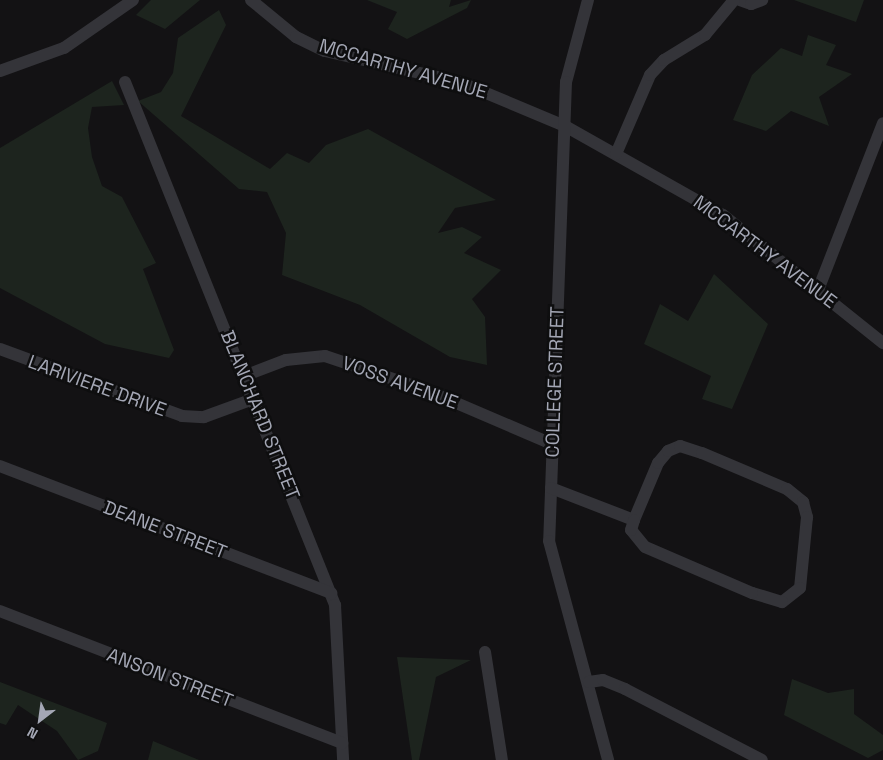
<!DOCTYPE html>
<html>
<head>
<meta charset="utf-8">
<style>
	body { margin:0 }
	#map { position:relative; width:883px; height:760px; overflow:hidden; background:#131214; font-family:"Space Grotesk",sans-serif }
	div>[style] { position:absolute }
	[style*='--x'] { left:calc(var(--x)*1px); top:calc(var(--y)*1px); width:calc(var(--w)*1px); rotate:calc(var(--a)*1deg) }
	.green>* { inset:0; background:#1d241e }
	.minor>* { height:12px; margin:-6px; padding:0 6px; transform-origin:6px; border-radius:6px; background:#343439 }
	span { translate:-50% -50%; white-space:nowrap; text-align:center; line-height:1.15; -webkit-text-stroke:5px #0e0e0f; paint-order:stroke }
	.street-label { font-size:19px; color:#a4a7b5 }
	.north { position:absolute; left:15px; top:695px; width:50px; height:50px; -webkit-text-stroke:4px #0e0e0f; paint-order:stroke; rotate:210deg; font-size:14px; font-weight:700; line-height:20px; text-align:center; color:#a4a7b5 }
	.north::after { content:''; display:block; margin:auto; width:18px; height:22px; background:#a4a7b5; clip-path:polygon(50% 0,100% 100%,50% 72%,0 100%) }
</style>
</head>
<body>
<div id="map">
	<div class="green">
		<div style="clip-path:polygon(151px 0,200px 0,165px 29px,136px 15px)"></div>
		<div style="clip-path:polygon(367px 0,451px 0,449px 7px,471px 0,467px 8px,407px 39px,388px 29px,397px 12px)"></div>
		<div style="clip-path:polygon(794px 0,864px 0,856px 22px)"></div>
		<div style="clip-path:polygon(219px 10px,226px 25px,181px 116px,270px 169px,287px 153px,309px 163px,326px 145px,368px 129px,496px 200px,455px 208px,438px 233px,462px 227px,482px 237px,464px 253px,501px 270px,472px 299px,485px 317px,487px 365px,450px 357px,360px 305px,282px 275px,286px 233px,267px 192px,239px 189px,138px 101px,161px 92px,173px 73px,178px 38px)"></div>
		<div style="clip-path:polygon(808px 35px,836px 45px,826px 65px,852px 74px,819px 97px,829px 126px,791px 111px,766px 131px,733px 120px,752px 75px,781px 48px,802px 56px)"></div>
		<div style="clip-path:polygon(112px 81px,124px 105px,92px 107px,88px 128px,92px 157px,102px 186px,122px 197px,156px 263px,143px 269px,174px 350px,169px 358px,105px 344px,0 288px,0 148px)"></div>
		<div style="clip-path:polygon(714px 274px,768px 324px,732px 409px,702px 399px,711px 376px,644px 344px,660px 304px,688px 321px)"></div>
		<div style="clip-path:polygon(397px 657px,471px 660px,436px 677px,419px 760px,412px 760px)"></div>
		<div style="clip-path:polygon(792px 679px,828px 693px,854px 689px,854px 714px,883px 735px,883px 750px,868px 758px,784px 715px)"></div>
		<div style="clip-path:polygon(0 682px,107px 723px,98px 751px,78px 760px,57px 731px,18px 705px,6px 725px,0 723px)"></div>
		<div style="clip-path:polygon(153px 741px,199px 760px,148px 760px)"></div>
	</div>
	<div class="minor">
		<div style="--x:251;--y:0;--w:58;--a:39.4"></div>
		<div style="--x:296;--y:37;--w:32;--a:26"></div>
		<div style="--x:325;--y:51;--w:141;--a:13.1"></div>
		<div style="--x:462;--y:83;--w:112;--a:22.7"></div>
		<div style="--x:565;--y:126;--w:181;--a:29.4"></div>
		<div style="--x:723;--y:215;--w:205;--a:38.7"></div>
		<div style="--x:588;--y:0;--w:85;--a:105"></div>
		<div style="--x:566;--y:82;--w:459;--a:92.1"></div>
		<div style="--x:549;--y:541;--w:227;--a:74.9"></div>
		<div style="--x:740;--y:0;--w:12;--a:20"></div>
		<div style="--x:751;--y:4;--w:12;--a:-20"></div>
		<div style="--x:0;--y:71;--w:68;--a:-19.8"></div>
		<div style="--x:64;--y:48;--w:84;--a:-34.8"></div>
		<div style="--x:125;--y:82;--w:564;--a:68.12"></div>
		<div style="--x:335;--y:605;--w:155;--a:87"></div>
		<div style="--x:616;--y:154;--w:86;--a:-66.7"></div>
		<div style="--x:650;--y:75;--w:21;--a:-47"></div>
		<div style="--x:664;--y:60;--w:48;--a:-31.4"></div>
		<div style="--x:705;--y:35;--w:45;--a:-50.4"></div>
		<div style="--x:818;--y:290;--w:179;--a:-68.7"></div>
		<div style="--x:0;--y:349;--w:194;--a:20.2"></div>
		<div style="--x:182;--y:416;--w:22;--a:3"></div>
		<div style="--x:204;--y:417;--w:52;--a:-20.2"></div>
		<div style="--x:244;--y:376;--w:45;--a:-20.9"></div>
		<div style="--x:286;--y:360;--w:39;--a:-6"></div>
		<div style="--x:325;--y:356;--w:107;--a:18.6"></div>
		<div style="--x:426;--y:390;--w:137;--a:23.2"></div>
		<div style="--x:0;--y:466;--w:355;--a:21"></div>
		<div style="--x:551;--y:488;--w:89;--a:21.1"></div>
		<div style="--x:634;--y:520;--w:62;--a:-67.2"></div>
		<div style="--x:658;--y:463;--w:16;--a:-50"></div>
		<div style="--x:668;--y:451;--w:13;--a:-23"></div>
		<div style="--x:680;--y:446;--w:23;--a:18"></div>
		<div style="--x:702;--y:453;--w:92;--a:23"></div>
		<div style="--x:787;--y:489;--w:21;--a:39"></div>
		<div style="--x:803;--y:502;--w:16;--a:75"></div>
		<div style="--x:807;--y:517;--w:71;--a:95.6"></div>
		<div style="--x:800;--y:588;--w:23;--a:142"></div>
		<div style="--x:782;--y:602;--w:31;--a:-163"></div>
		<div style="--x:752;--y:593;--w:116;--a:-156.7"></div>
		<div style="--x:645;--y:547;--w:22;--a:-129"></div>
		<div style="--x:631;--y:530;--w:10;--a:-73"></div>
		<div style="--x:0;--y:611;--w:367;--a:21.1"></div>
		<div style="--x:485;--y:652;--w:109;--a:81.1"></div>
		<div style="--x:589;--y:682;--w:14;--a:-8"></div>
		<div style="--x:603;--y:680;--w:24;--a:22"></div>
		<div style="--x:625;--y:689;--w:154;--a:27.4"></div>
	</div>
	<div class="street-label">
		<span style="left:403px;top:69px;rotate:16deg">MCCARTHY AVENUE</span>
		<span style="left:765px;top:252px;rotate:37deg">MCCARTHY AVENUE</span>
		<span style="left:555px;top:382px;rotate:-88deg">COLLEGE STREET</span>
		<span style="left:400px;top:383px;rotate:20deg">VOSS AVENUE</span>
		<span style="left:97px;top:386px;rotate:20deg">LARIVIERE DRIVE</span>
		<span style="left:260px;top:415px;rotate:68deg">BLANCHARD STREET</span>
		<span style="left:165px;top:530px;rotate:21deg">DEANE STREET</span>
		<span style="left:170px;top:678px;rotate:21deg">ANSON STREET</span>
	</div>
	<div class="north">N</div>
</div>
</body>
</html>
